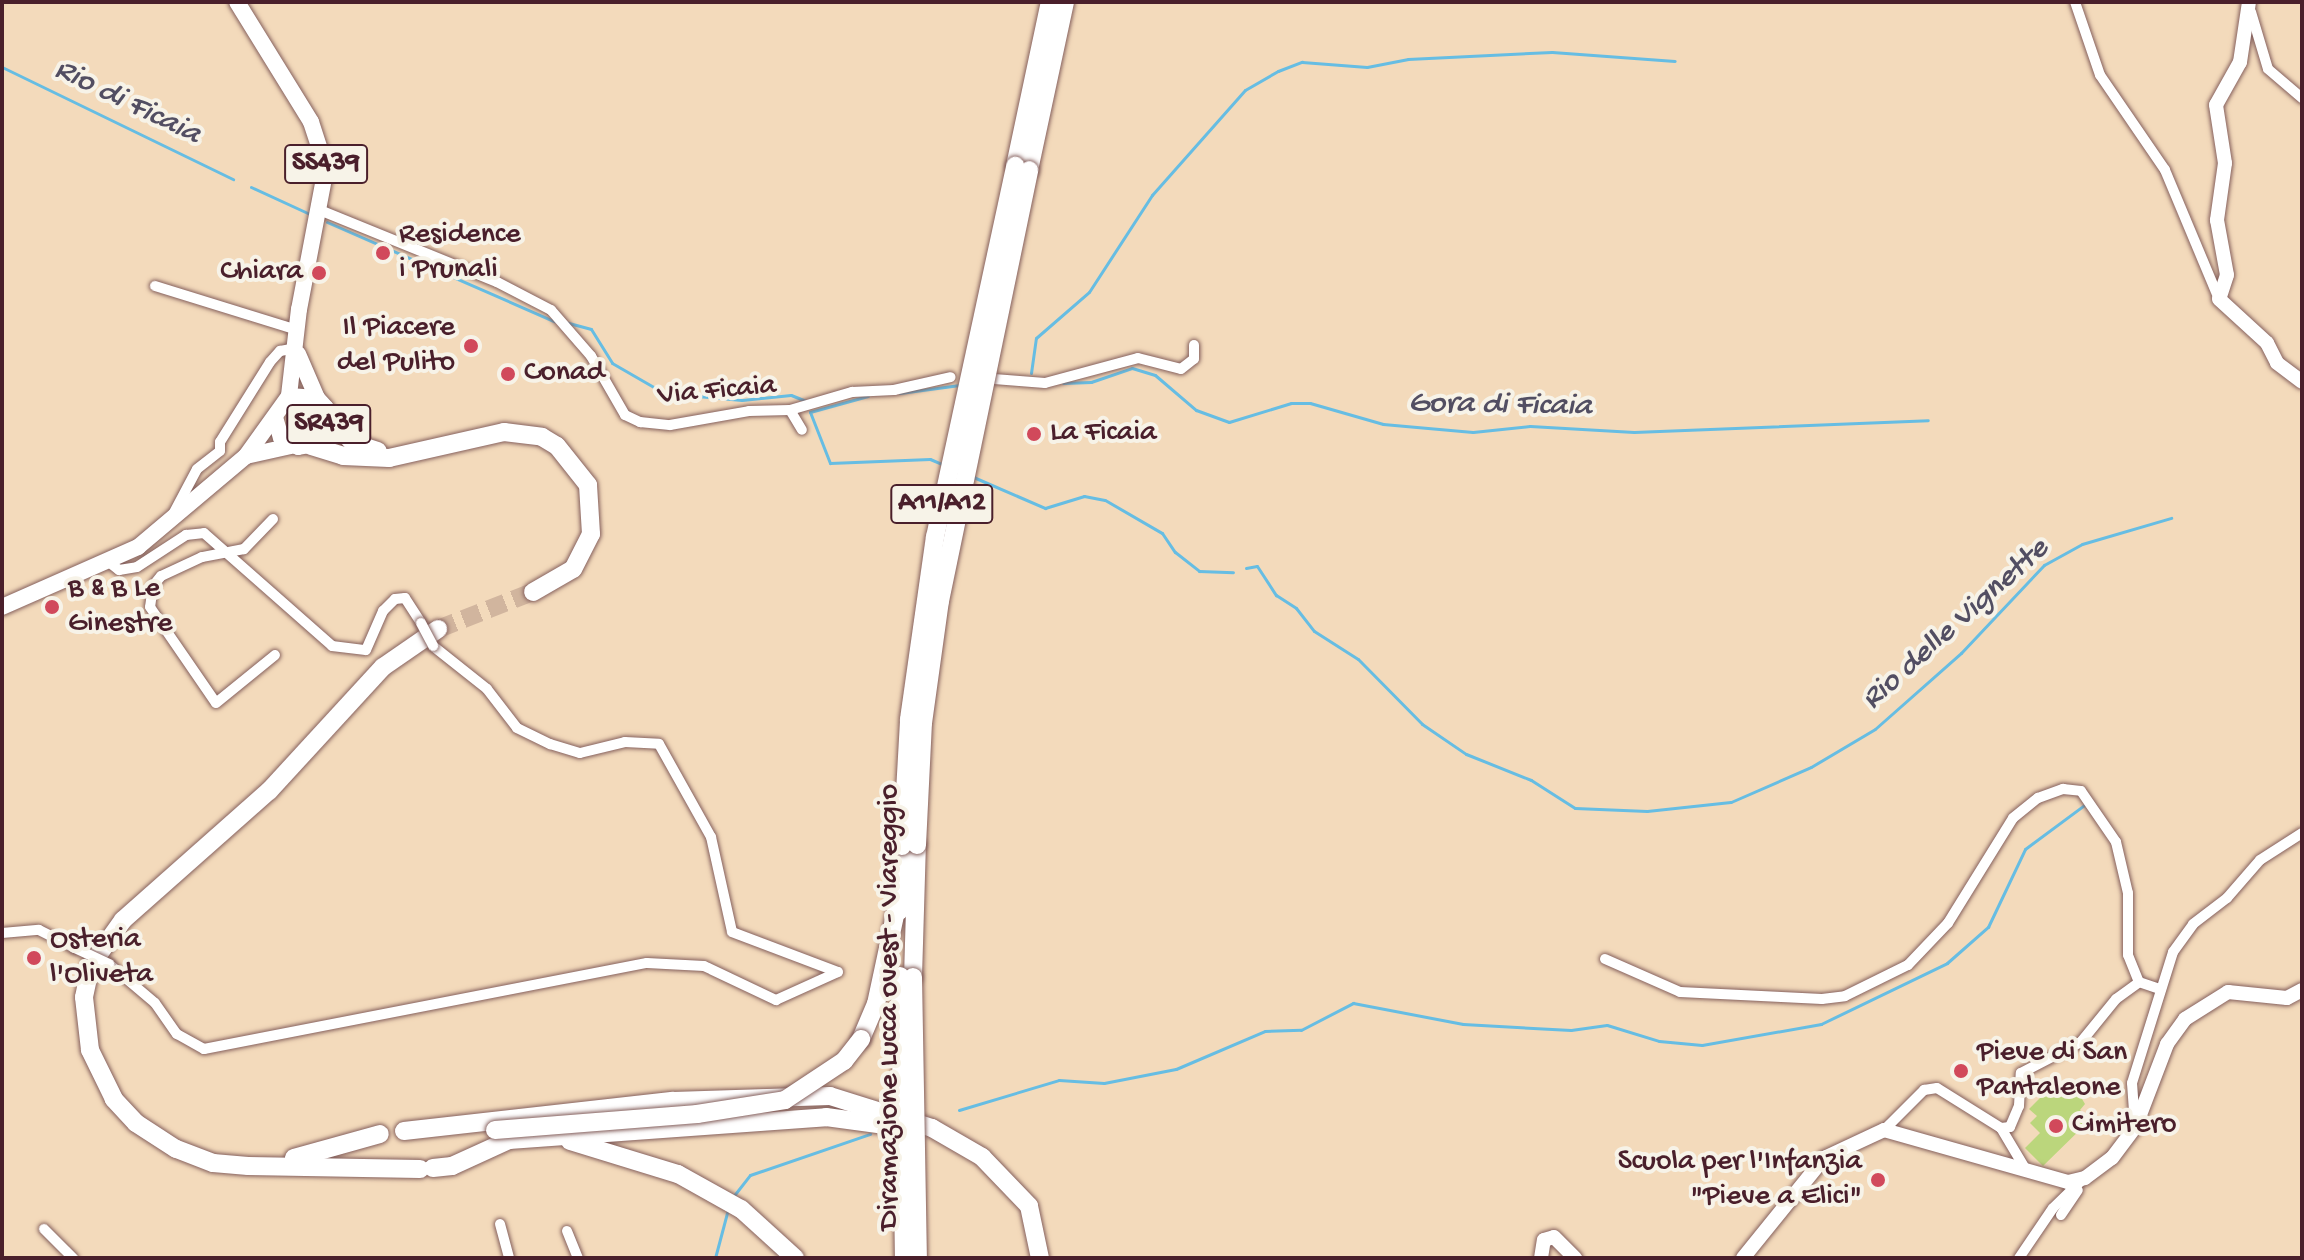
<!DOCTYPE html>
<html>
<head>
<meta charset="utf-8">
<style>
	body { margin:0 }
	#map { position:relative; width:2304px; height:1260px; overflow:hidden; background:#f3dabb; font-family:"Gochi Hand",sans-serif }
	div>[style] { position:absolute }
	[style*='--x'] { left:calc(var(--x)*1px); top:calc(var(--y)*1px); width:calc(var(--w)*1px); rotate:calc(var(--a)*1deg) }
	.green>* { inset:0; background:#bbd67c }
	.round { border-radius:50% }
	.stream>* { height:3px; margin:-1.5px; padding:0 1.5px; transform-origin:1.5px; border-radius:1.5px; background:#66bde3 }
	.highway-tunnel>* { height:18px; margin-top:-9px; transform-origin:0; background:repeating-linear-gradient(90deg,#d1b59e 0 18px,transparent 0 27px) }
	.roads { filter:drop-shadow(0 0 2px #85605d) drop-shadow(0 0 2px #85605d) }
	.street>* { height:10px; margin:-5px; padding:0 5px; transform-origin:5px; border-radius:5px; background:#fff }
	.secondary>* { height:14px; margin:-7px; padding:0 7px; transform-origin:7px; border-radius:7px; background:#fff }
	.primary>* { height:16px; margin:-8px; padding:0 8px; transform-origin:8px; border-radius:8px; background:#fff }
	.highway>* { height:18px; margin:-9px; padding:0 9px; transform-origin:9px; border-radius:9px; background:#fff }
	.bridges { filter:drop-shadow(0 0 2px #85605d) drop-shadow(0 0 2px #85605d) }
	.street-bridge>* { height:10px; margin:-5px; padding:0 5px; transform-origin:5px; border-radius:5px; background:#fff }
	.highway-bridge>* { height:18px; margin:-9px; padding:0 9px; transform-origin:9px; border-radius:9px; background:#fff }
	.dots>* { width:22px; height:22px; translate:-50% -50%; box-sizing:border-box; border:4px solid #f7f3e8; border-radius:50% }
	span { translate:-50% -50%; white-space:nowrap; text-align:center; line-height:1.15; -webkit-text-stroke:8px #f7f3e8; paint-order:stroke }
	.shield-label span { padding:2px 6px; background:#f7f3e8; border:2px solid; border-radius:6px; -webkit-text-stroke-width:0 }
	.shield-label { font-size:28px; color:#4a1f2b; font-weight:700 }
	.poi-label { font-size:30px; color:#4a1f2b }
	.left { translate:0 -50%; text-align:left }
	.right { translate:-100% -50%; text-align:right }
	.street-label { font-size:30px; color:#4a1f2b }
	.water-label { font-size:32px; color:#524e62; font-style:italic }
	.frame { position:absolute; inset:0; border:4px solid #4a1f2b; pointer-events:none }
</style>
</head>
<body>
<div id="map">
	<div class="green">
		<div class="round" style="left:287px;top:405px;width:30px;height:30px"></div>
		<div style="clip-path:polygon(2072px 1082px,2085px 1104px,2080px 1110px,2090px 1120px,2043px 1166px,2025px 1148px,2040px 1133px,2030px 1123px,2037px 1116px,2029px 1109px,2055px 1083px,2063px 1091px)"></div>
	</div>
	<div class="stream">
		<div style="--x:2;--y:67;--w:257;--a:25.9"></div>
		<div style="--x:251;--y:187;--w:67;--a:24.7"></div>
		<div style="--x:327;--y:222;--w:248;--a:23.6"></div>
		<div style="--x:565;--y:322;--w:27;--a:15"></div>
		<div style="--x:591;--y:329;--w:40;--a:58"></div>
		<div style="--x:612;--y:363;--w:60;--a:30"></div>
		<div style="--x:664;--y:393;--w:78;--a:5.1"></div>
		<div style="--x:742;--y:400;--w:49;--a:-5.8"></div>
		<div style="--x:791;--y:395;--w:16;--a:22"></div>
		<div style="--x:1031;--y:373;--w:35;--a:-82"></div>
		<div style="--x:1036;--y:338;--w:70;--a:-41"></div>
		<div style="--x:1089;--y:292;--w:116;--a:-57"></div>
		<div style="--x:1152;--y:195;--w:140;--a:-48.5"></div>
		<div style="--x:1245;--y:90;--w:38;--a:-30"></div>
		<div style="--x:1278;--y:71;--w:26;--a:-21"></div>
		<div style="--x:1302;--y:62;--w:65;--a:4.4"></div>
		<div style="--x:1367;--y:67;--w:42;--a:-11"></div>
		<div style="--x:1408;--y:59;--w:144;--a:-2.8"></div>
		<div style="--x:1552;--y:52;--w:123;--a:4.2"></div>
		<div style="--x:1063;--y:383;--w:28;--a:-2"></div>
		<div style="--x:1091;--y:382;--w:43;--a:-18.9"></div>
		<div style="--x:1132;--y:368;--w:24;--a:17"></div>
		<div style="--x:1155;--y:375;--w:54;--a:40.5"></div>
		<div style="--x:1196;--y:410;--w:35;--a:20"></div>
		<div style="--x:1229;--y:422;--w:65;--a:-17"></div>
		<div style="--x:1291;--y:403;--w:19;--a:0"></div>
		<div style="--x:1310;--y:403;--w:76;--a:16"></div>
		<div style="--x:1383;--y:424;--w:90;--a:5.1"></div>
		<div style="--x:1473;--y:432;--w:57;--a:-6"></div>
		<div style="--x:1530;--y:426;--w:104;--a:3.3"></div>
		<div style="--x:1634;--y:432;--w:294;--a:-2.3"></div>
		<div style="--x:900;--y:393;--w:60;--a:-7.7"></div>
		<div style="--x:810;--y:412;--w:60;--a:-15.4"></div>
		<div style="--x:810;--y:412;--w:55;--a:68.6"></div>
		<div style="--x:830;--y:463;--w:100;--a:-2.3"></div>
		<div style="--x:930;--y:459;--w:13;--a:23"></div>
		<div style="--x:971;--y:476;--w:81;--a:23.4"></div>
		<div style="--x:1045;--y:508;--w:41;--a:-17.1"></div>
		<div style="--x:1084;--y:496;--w:21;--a:11"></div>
		<div style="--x:1105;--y:500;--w:66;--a:30.1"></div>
		<div style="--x:1162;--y:533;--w:23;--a:56"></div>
		<div style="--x:1175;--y:552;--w:31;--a:38"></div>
		<div style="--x:1199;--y:571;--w:34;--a:2"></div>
		<div style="--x:1246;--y:568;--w:11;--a:-10"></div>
		<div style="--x:1257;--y:566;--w:35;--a:57"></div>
		<div style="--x:1276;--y:595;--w:24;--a:33"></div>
		<div style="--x:1296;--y:608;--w:29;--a:52"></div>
		<div style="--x:1314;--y:631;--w:52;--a:32.5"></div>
		<div style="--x:1358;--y:659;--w:91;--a:45.4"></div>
		<div style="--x:1422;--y:724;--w:53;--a:34.3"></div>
		<div style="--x:1466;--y:754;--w:70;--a:21.8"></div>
		<div style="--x:1531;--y:780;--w:52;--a:32.5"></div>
		<div style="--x:1575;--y:808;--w:72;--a:2.4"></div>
		<div style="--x:1647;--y:811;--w:84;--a:-6.1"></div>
		<div style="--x:1731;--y:802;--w:87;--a:-23.6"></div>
		<div style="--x:1811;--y:767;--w:74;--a:-30.7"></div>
		<div style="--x:1875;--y:729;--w:115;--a:-41.5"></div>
		<div style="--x:1961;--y:653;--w:121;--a:-46.7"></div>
		<div style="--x:2044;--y:565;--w:43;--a:-28.9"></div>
		<div style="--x:2082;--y:544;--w:93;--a:-16.3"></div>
		<div style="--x:959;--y:1110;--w:104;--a:-16.7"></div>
		<div style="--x:1059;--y:1080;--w:45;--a:3.8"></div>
		<div style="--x:1104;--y:1083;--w:73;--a:-11"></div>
		<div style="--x:1176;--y:1069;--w:97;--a:-23.1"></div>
		<div style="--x:1265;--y:1031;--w:36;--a:-2"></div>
		<div style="--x:1301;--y:1030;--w:59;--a:-27.4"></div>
		<div style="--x:1353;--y:1003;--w:112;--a:10.8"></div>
		<div style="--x:1463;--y:1024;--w:108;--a:3.2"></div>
		<div style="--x:1571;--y:1030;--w:36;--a:-8"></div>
		<div style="--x:1607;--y:1025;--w:54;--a:17.1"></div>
		<div style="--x:1659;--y:1041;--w:43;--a:5.3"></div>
		<div style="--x:1702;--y:1045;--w:121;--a:-10"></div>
		<div style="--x:1821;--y:1024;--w:140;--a:-25.8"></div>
		<div style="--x:1947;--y:963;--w:55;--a:-41.3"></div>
		<div style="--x:1988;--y:927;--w:86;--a:-64.6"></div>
		<div style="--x:2025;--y:849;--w:77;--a:-36.6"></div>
		<div style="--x:732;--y:1198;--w:29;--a:-52"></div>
		<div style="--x:750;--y:1175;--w:127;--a:-18.9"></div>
		<div style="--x:715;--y:1258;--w:51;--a:-75.1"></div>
	</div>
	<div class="highway-tunnel">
		<div style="--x:438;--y:629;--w:102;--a:-21.3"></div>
	</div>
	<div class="roads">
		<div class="street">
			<div style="--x:2075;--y:2;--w:77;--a:71.1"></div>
			<div style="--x:2100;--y:75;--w:115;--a:55.6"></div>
			<div style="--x:2165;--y:170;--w:140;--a:67.3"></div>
			<div style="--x:2251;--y:12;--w:59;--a:73.4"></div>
			<div style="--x:2268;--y:69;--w:45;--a:40.5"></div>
			<div style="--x:322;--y:211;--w:189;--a:22.1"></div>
			<div style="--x:497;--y:282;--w:61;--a:27.4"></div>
			<div style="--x:551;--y:310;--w:61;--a:49"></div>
			<div style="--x:591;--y:356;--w:68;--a:60"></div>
			<div style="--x:625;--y:415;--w:17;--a:25"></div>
			<div style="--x:640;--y:422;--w:30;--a:6"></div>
			<div style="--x:670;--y:425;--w:80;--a:-10"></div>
			<div style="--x:749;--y:411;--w:41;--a:-1.4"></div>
			<div style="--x:790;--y:410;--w:65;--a:-16.2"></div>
			<div style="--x:852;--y:392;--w:42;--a:-2.7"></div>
			<div style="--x:894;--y:390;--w:58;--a:-12.8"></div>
			<div style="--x:155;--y:286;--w:149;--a:17.2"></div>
			<div style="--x:994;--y:379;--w:51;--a:4.5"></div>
			<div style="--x:1045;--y:383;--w:96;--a:-15"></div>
			<div style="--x:1138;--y:358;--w:44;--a:14.3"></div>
			<div style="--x:1181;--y:369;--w:16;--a:-38"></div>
			<div style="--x:1194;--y:359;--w:14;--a:-90"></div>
			<div style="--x:790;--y:410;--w:23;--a:59"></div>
			<div style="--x:220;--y:451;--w:9;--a:-90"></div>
			<div style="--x:220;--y:442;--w:94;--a:-58"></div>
			<div style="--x:270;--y:362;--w:15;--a:-48"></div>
			<div style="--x:280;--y:351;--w:17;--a:-10"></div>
			<div style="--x:171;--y:518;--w:55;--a:-62"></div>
			<div style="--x:197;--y:469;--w:29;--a:-38"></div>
			<div style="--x:273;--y:519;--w:42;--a:134"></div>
			<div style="--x:244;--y:549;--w:43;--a:169.2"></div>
			<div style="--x:202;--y:557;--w:45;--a:155.1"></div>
			<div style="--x:161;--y:576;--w:13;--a:129"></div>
			<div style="--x:153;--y:586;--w:21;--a:98"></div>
			<div style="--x:150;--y:607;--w:116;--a:55.5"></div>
			<div style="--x:216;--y:703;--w:76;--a:-39.1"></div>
			<div style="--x:109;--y:562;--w:13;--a:39"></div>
			<div style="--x:119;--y:570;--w:18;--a:-9"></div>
			<div style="--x:137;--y:567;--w:59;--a:-33.1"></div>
			<div style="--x:186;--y:535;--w:18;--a:-6"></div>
			<div style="--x:204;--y:533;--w:171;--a:41.4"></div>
			<div style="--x:332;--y:646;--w:34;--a:7"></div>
			<div style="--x:366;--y:650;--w:43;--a:-66.4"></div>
			<div style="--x:383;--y:611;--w:17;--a:-45"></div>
			<div style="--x:395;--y:599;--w:10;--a:-6"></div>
			<div style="--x:405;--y:598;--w:30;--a:57"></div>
			<div style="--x:433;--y:646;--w:69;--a:38.5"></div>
			<div style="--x:487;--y:689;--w:49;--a:52.4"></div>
			<div style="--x:517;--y:728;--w:37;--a:26"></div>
			<div style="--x:550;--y:744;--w:31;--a:17"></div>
			<div style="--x:580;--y:753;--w:46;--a:-13.7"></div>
			<div style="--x:625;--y:742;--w:34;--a:3"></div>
			<div style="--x:659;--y:744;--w:107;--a:60.8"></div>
			<div style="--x:711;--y:837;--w:97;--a:77.5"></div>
			<div style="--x:732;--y:932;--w:113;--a:20.7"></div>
			<div style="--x:2;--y:933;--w:37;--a:-5"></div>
			<div style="--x:39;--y:930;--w:40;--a:26.6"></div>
			<div style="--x:1605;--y:959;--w:82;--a:23.7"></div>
			<div style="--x:1680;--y:992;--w:142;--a:2.8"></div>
			<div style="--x:1822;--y:999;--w:23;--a:-7"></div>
			<div style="--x:1845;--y:996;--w:70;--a:-26.2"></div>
			<div style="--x:1908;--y:965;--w:58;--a:-46.4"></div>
			<div style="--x:1948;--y:923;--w:123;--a:-58.2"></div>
			<div style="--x:2013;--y:818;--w:32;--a:-39"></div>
			<div style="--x:2038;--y:798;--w:27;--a:-20"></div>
			<div style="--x:2063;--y:789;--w:18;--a:6"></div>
			<div style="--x:2081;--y:791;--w:62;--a:55.5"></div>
			<div style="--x:2116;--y:842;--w:52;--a:76.8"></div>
			<div style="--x:2128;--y:893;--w:62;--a:90"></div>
			<div style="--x:2128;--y:955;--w:29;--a:68"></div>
			<div style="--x:109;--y:964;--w:60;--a:40.3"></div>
			<div style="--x:155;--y:1003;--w:38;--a:55"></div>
			<div style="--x:177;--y:1034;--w:31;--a:29"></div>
			<div style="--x:204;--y:1049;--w:451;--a:-11"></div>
			<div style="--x:647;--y:963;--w:57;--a:3"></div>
			<div style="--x:704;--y:966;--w:80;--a:25.3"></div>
			<div style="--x:776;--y:1000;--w:68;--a:-24.3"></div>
			<div style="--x:2135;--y:1125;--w:42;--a:-94.1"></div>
			<div style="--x:2132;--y:1083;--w:137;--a:-72.6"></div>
			<div style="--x:2173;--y:952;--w:34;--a:-54"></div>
			<div style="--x:2193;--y:924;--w:43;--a:-37.4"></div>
			<div style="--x:2227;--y:898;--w:50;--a:-49"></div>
			<div style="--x:2260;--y:860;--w:50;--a:-32.7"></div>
			<div style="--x:2001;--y:1128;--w:9;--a:-6"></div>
			<div style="--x:2010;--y:1127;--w:23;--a:-67"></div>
			<div style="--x:2019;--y:1106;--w:33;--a:-87"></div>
			<div style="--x:2021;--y:1073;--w:68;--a:-27.3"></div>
			<div style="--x:2081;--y:1042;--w:55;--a:-50.9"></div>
			<div style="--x:2116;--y:999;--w:29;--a:-36"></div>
			<div style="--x:2139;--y:982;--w:21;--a:19"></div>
			<div style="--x:1884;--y:1130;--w:57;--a:-45"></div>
			<div style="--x:1924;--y:1090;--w:13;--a:-9"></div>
			<div style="--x:1937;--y:1088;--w:75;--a:32"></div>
			<div style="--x:2001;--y:1128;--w:49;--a:59.2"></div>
			<div style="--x:2061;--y:1215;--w:30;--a:-56"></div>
			<div style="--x:500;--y:1224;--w:35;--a:75"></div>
			<div style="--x:44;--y:1229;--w:41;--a:45"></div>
			<div style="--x:567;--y:1231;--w:29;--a:68"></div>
			<div style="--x:2019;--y:1258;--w:60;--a:-55.8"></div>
			<div style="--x:2053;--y:1208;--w:42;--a:-44"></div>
		</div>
		<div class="secondary">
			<div style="--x:2249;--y:2;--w:61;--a:98.5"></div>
			<div style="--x:2240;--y:62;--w:49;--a:119.2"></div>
			<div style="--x:2216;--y:105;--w:59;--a:81.2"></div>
			<div style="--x:2225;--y:163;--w:58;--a:98"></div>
			<div style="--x:2217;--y:220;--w:56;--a:79.7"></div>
			<div style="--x:2227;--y:275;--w:25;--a:108"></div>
			<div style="--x:2219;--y:299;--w:65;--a:42.5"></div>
			<div style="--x:2267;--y:343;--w:22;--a:63"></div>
			<div style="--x:2277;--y:363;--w:31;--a:37"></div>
			<div style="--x:1541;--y:1258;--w:18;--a:-81"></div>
			<div style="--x:1544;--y:1240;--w:10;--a:-17"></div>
			<div style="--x:1554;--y:1237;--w:30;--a:45"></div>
			<div style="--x:1743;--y:1258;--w:129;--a:-51"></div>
			<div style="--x:1824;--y:1158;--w:66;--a:-25"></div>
			<div style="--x:1884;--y:1130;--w:191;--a:15.8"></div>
			<div style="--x:2068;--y:1182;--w:17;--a:-13"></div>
			<div style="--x:2085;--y:1178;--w:34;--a:-37"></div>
			<div style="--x:2112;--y:1158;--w:38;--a:-53"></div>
			<div style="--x:2135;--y:1128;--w:90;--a:-69.1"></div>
			<div style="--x:2167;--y:1044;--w:31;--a:-54"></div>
			<div style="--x:2185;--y:1019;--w:51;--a:-32.1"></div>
			<div style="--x:2228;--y:992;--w:59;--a:5.8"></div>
			<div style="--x:2287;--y:998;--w:17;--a:-28"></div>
		</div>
		<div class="primary">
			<div style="--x:237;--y:2;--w:141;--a:58.3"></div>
			<div style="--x:311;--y:122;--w:48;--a:71.9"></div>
			<div style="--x:326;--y:168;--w:144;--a:100.8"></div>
			<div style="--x:299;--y:309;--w:88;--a:96.6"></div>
			<div style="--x:298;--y:354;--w:48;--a:66.6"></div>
			<div style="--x:246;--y:456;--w:46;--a:-12.5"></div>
			<div style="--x:2;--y:607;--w:149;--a:-23.8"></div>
			<div style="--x:138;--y:547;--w:141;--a:-40.1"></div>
			<div style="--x:246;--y:456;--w:74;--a:-54.4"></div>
			<div style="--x:289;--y:396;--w:28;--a:4"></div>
			<div style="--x:317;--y:398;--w:13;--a:48"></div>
			<div style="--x:326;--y:408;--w:18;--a:84"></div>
			<div style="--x:328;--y:426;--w:22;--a:126"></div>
			<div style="--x:315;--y:444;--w:17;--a:170"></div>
			<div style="--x:298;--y:447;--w:19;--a:-152"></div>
			<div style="--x:281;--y:438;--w:22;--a:-106"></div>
		</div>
		<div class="highway">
			<div style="--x:1015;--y:166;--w:168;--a:-78"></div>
			<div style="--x:1029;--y:170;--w:172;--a:-77.9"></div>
			<div style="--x:329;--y:417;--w:35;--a:47"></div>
			<div style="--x:353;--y:443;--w:26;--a:18"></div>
			<div style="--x:311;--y:446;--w:34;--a:17"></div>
			<div style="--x:343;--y:456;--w:46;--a:2.5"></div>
			<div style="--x:389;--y:458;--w:118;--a:-12.7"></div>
			<div style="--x:504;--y:432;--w:38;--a:7"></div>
			<div style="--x:542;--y:437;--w:17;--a:31"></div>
			<div style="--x:557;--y:446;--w:50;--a:51.5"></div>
			<div style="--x:588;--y:485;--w:49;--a:86.5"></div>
			<div style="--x:591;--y:534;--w:39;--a:117"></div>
			<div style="--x:573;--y:569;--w:46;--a:150.1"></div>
			<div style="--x:899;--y:911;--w:65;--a:-87.4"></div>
			<div style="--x:913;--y:977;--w:132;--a:-88.3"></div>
			<div style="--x:861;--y:1039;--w:38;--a:-67"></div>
			<div style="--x:876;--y:1004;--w:105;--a:-77.9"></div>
			<div style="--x:404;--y:1131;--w:271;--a:-6.4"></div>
			<div style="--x:673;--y:1101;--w:157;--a:-1.8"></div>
			<div style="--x:830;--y:1096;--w:107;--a:17.4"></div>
			<div style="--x:932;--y:1128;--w:58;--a:30.1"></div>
			<div style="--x:982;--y:1157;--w:68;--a:46.2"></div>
			<div style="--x:1029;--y:1206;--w:53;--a:78.1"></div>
			<div style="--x:570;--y:1141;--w:113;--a:17"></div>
			<div style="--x:678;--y:1174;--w:72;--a:29.1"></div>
			<div style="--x:741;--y:1209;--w:73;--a:42.2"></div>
			<div style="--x:294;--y:1158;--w:89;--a:-15.6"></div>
			<div style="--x:433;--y:1168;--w:19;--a:-6"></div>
			<div style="--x:452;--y:1166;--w:63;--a:-24.5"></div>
			<div style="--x:509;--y:1140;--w:318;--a:-4.1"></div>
			<div style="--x:826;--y:1117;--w:82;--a:7.7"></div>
			<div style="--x:420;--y:1169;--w:172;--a:-179"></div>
			<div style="--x:248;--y:1166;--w:35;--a:-175"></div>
			<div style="--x:213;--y:1163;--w:40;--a:-159"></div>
			<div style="--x:176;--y:1149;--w:48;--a:-147"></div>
			<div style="--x:136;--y:1123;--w:33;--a:-133"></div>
			<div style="--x:114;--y:1099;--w:55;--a:-116.1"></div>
			<div style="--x:90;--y:1050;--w:53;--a:-96.5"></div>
			<div style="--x:84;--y:997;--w:33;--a:-78"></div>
			<div style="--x:91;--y:965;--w:55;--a:-54.6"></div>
			<div style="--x:123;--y:920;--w:195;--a:-41.5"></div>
			<div style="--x:269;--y:791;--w:168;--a:-47.4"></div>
			<div style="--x:383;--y:667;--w:67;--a:-34.6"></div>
		</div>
	</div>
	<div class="bridges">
		<div class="street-bridge">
			<div style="--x:421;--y:623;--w:26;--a:62"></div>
			<div style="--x:75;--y:948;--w:38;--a:25"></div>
		</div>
		<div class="highway-bridge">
			<div style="--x:917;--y:845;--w:122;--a:-87.2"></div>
			<div style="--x:923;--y:723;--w:123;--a:-82.1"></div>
			<div style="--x:940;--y:601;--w:440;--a:-78.3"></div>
			<div style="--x:902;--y:846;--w:127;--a:-86.8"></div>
			<div style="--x:909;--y:719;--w:184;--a:-81.9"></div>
			<div style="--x:935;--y:537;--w:380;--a:-77.8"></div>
			<div style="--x:900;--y:976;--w:282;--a:89.2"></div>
			<div style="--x:913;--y:977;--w:281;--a:89"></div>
			<div style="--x:495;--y:1130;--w:203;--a:-4.5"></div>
			<div style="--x:697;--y:1114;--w:89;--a:-9"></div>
			<div style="--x:785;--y:1100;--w:71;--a:-33.5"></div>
			<div style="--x:844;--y:1061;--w:28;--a:-52"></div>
		</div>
	</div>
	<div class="dots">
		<div style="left:383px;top:253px;background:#d1495b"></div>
		<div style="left:319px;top:273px;background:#d1495b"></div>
		<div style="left:471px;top:346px;background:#d1495b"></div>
		<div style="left:508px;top:374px;background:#d1495b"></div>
		<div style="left:1034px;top:434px;background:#d1495b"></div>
		<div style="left:52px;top:607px;background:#d1495b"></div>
		<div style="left:34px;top:958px;background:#d1495b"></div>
		<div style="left:1961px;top:1071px;background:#d1495b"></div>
		<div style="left:2056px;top:1126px;background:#d1495b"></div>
		<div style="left:1878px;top:1180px;background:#d1495b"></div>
	</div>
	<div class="shield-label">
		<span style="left:326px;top:164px">SS439</span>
		<span style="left:329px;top:424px">SR439</span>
		<span style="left:942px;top:504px">A11/A12</span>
	</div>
	<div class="poi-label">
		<span class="left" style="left:399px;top:253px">Residence<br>i Prunali</span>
		<span class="right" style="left:303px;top:273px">Chiara</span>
		<span class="right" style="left:455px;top:346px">Il Piacere<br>del Pulito</span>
		<span class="left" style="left:524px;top:374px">Conad</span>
		<span class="left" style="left:1050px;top:434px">La Ficaia</span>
		<span class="left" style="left:68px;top:607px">B &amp; B Le<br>Ginestre</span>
		<span class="left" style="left:50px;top:958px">Osteria<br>l'Oliveta</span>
		<span class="left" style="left:1977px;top:1071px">Pieve di San<br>Pantaleone</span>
		<span class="left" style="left:2072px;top:1126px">Cimitero</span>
		<span class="right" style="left:1862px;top:1180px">Scuola per l'Infanzia<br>"Pieve a Elici"</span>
	</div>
	<div class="street-label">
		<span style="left:717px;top:392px;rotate:-5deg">Via Ficaia</span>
		<span style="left:891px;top:1007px;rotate:-90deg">Diramazione Lucca ovest - Viareggio</span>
	</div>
	<div class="water-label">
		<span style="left:127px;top:103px;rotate:26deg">Rio di Ficaia</span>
		<span style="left:1500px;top:406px;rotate:1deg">Gora di Ficaia</span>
		<span style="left:1956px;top:625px;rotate:-42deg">Rio delle Vignette</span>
	</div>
	<div class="frame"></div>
</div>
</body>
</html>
